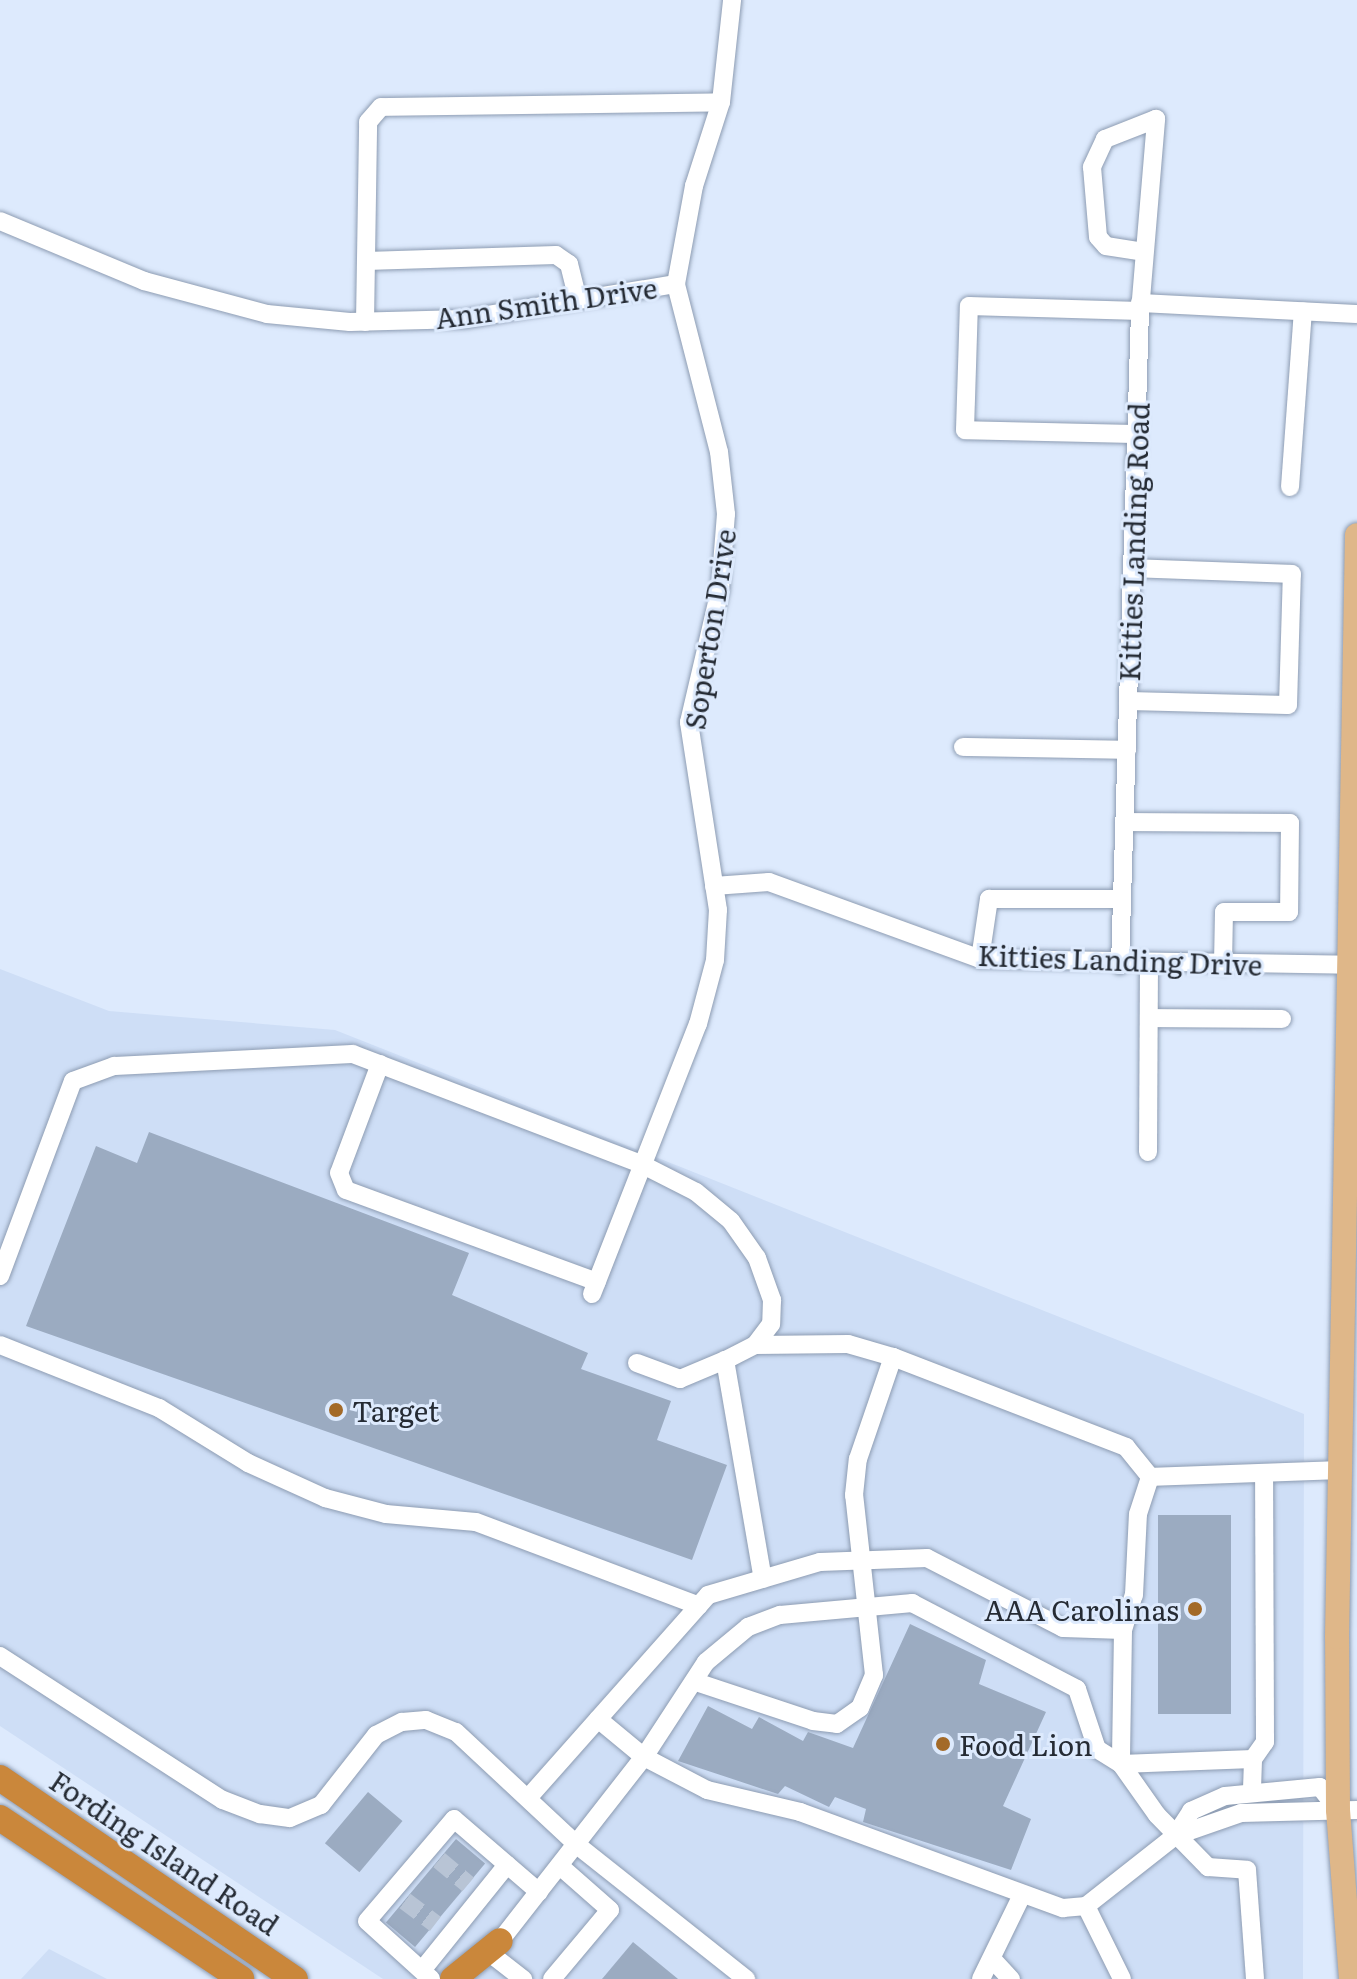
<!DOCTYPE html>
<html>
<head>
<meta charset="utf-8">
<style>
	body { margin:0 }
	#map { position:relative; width:1357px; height:1979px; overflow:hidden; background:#ddeafd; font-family:Literata,serif }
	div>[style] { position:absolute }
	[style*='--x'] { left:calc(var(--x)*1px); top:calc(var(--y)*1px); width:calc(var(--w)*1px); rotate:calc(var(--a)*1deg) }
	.built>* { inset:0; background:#cedef6 }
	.building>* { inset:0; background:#9babc1; transform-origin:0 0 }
	.minor-tunnel>* { height:18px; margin-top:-9px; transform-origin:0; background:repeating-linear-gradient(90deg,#b8c4d5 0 18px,transparent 0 27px) }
	.roads { filter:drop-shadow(0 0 2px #8d9cb2) drop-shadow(0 0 2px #8d9cb2) }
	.minor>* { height:18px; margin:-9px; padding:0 9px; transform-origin:9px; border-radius:9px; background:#fff }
	.major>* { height:24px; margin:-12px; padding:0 12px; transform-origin:12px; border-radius:12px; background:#dfb789 }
	.highway>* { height:26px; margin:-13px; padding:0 13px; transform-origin:13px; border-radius:13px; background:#ca873b }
	.dots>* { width:22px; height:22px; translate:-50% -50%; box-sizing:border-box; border:4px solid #ddeafd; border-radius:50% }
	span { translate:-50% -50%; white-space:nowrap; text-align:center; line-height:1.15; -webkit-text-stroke:6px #ddeafd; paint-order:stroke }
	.street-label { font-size:28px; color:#252b34 }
	.poi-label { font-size:28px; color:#252b34 }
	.left { translate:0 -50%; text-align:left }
	.right { translate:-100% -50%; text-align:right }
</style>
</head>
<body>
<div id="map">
	<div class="built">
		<div style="clip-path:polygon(0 969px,109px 1011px,335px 1030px,1304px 1414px,1303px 1979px,383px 1979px,0 1726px)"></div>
		<div style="clip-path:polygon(49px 1949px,107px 1979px,21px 1979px)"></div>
	</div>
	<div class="building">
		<div style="clip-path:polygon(149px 1132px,469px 1253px,452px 1295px,588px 1353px,581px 1369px,671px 1401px,657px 1440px,727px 1465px,692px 1560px,26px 1326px,96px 1146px,137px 1163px)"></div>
		<div style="left:1231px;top:1515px;width:199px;height:73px;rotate:90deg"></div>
		<div style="clip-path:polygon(910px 1624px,986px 1660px,979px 1684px,1046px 1712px,1003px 1806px,1031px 1819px,1011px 1870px,863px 1822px,866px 1809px,835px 1797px,829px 1807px,785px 1786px,778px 1794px,678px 1761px,708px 1706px,752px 1729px,759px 1717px,803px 1741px,808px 1732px,853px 1748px)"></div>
		<div style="left:368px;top:1792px;width:45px;height:67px;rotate:40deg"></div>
		<div style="left:456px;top:1839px;width:38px;height:109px;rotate:40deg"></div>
		<div style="clip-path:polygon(633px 1942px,678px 1979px,602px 1979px)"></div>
	</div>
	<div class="minor-tunnel">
		<div style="--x:439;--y:1860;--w:38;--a:40"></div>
		<div style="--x:405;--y:1901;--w:38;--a:37"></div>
	</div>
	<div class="roads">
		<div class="minor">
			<div style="--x:0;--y:221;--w:156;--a:22.6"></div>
			<div style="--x:144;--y:281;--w:127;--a:15"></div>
			<div style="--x:267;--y:314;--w:83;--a:5.5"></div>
			<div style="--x:350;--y:322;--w:114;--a:-1.5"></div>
			<div style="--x:464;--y:319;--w:215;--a:-9.4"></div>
			<div style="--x:366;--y:261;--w:190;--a:-1.8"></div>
			<div style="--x:556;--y:255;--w:16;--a:35"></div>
			<div style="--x:569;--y:264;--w:37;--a:76"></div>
			<div style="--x:1140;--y:303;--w:217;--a:2.9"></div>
			<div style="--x:365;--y:322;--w:200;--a:-89.1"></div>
			<div style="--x:368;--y:122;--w:20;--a:-49"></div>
			<div style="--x:381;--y:107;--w:340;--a:-0.8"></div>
			<div style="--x:1136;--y:434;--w:171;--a:-178.7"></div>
			<div style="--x:965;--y:430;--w:124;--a:-88.2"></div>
			<div style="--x:969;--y:306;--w:171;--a:1.7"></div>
			<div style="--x:1290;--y:487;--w:176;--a:-85.8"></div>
			<div style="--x:1128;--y:701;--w:160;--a:1.4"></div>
			<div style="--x:1288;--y:705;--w:131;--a:-88.3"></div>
			<div style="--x:1292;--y:574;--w:160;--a:-177.9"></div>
			<div style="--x:963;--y:747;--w:164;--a:1"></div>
			<div style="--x:1125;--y:822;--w:165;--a:0.3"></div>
			<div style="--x:1290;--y:823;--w:89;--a:90.6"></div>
			<div style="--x:1289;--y:912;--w:65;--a:180"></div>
			<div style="--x:1224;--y:912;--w:53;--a:91.1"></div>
			<div style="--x:714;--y:886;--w:55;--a:-4.2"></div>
			<div style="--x:769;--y:882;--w:225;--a:20"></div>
			<div style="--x:980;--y:959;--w:377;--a:0.9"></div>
			<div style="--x:980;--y:959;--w:61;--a:-81.5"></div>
			<div style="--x:989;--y:899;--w:133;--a:0"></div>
			<div style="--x:1120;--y:965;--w:654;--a:-88.25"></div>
			<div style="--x:1140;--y:311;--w:193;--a:-85.2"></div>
			<div style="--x:1156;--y:119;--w:55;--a:158.6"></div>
			<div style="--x:1105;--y:139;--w:31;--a:115"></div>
			<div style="--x:1092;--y:167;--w:70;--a:85.1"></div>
			<div style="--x:1098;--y:237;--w:12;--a:48"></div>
			<div style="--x:1106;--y:246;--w:38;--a:9"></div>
			<div style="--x:1149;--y:1018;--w:133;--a:0.4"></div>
			<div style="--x:380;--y:1064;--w:116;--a:110.6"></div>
			<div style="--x:339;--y:1173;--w:18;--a:68"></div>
			<div style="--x:346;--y:1190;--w:267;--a:20.1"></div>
			<div style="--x:1148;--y:1152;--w:187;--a:-89.7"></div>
			<div style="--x:0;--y:1276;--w:208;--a:-69.5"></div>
			<div style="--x:73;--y:1081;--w:44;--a:-20.1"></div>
			<div style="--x:114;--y:1066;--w:239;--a:-2.9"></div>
			<div style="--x:353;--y:1054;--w:311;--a:20.9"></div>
			<div style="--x:643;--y:1165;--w:59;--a:27"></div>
			<div style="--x:696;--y:1192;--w:45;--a:39.6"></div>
			<div style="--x:731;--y:1221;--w:45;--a:54.9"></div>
			<div style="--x:757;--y:1258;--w:45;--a:70.3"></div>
			<div style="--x:772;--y:1300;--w:24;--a:92"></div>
			<div style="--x:771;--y:1324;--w:26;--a:127"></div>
			<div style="--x:755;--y:1345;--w:34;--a:153"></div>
			<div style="--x:725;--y:1360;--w:222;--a:80.2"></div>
			<div style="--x:592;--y:1294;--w:290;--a:-68.6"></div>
			<div style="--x:698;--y:1024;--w:66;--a:-75.1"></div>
			<div style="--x:715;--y:960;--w:50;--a:-86.6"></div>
			<div style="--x:718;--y:910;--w:190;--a:-98.8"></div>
			<div style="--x:689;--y:722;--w:136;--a:-76.8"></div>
			<div style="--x:720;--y:590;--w:76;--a:-85.5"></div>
			<div style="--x:726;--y:514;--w:62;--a:-96.4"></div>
			<div style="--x:719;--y:452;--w:173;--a:-104.4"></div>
			<div style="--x:676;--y:284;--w:100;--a:-79.6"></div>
			<div style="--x:694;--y:186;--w:88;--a:-72.2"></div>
			<div style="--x:721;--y:102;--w:103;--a:-83.8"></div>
			<div style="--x:0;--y:1345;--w:171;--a:21.6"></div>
			<div style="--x:159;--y:1408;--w:105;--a:31.7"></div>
			<div style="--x:248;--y:1463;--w:85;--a:24.4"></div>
			<div style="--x:325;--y:1498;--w:63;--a:14.7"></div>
			<div style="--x:386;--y:1514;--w:90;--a:5.1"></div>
			<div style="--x:476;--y:1522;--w:238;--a:20.6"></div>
			<div style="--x:755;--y:1345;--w:93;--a:-0.6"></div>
			<div style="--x:848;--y:1344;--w:47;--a:16.1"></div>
			<div style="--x:893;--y:1357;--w:250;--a:21.1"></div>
			<div style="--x:1126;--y:1447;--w:38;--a:51"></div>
			<div style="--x:1150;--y:1477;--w:189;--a:-2.1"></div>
			<div style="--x:637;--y:1363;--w:46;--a:20.4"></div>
			<div style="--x:680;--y:1379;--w:49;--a:-22.9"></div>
			<div style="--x:1123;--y:1630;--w:37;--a:-73"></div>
			<div style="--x:1134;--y:1595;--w:81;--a:-87.2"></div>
			<div style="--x:1138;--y:1514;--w:39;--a:-72"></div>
			<div style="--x:0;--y:1656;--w:265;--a:32.9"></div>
			<div style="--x:223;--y:1800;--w:40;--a:21"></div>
			<div style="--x:260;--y:1814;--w:30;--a:8"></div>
			<div style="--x:290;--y:1818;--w:34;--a:-23"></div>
			<div style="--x:321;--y:1805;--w:89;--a:-51.8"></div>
			<div style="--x:376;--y:1735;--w:29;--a:-27"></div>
			<div style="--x:402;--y:1722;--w:24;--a:-5"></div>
			<div style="--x:426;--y:1720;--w:32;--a:22"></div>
			<div style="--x:456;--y:1732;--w:166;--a:43"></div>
			<div style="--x:577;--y:1845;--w:216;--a:38.4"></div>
			<div style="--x:696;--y:1682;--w:123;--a:18.4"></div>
			<div style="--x:813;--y:1721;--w:24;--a:7"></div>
			<div style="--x:837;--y:1724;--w:28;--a:-35"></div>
			<div style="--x:860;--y:1708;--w:36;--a:-67"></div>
			<div style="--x:874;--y:1675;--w:181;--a:-96.3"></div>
			<div style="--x:854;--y:1495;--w:36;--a:-84"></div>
			<div style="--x:858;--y:1459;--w:108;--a:-71.1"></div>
			<div style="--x:598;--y:1719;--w:60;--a:39.6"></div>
			<div style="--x:644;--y:1757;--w:71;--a:27.6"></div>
			<div style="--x:707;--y:1790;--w:96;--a:13.3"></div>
			<div style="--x:800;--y:1812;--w:280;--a:20.1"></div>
			<div style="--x:1063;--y:1908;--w:23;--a:-5"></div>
			<div style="--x:1086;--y:1906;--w:113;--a:-38.2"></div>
			<div style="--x:1175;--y:1836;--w:30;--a:-57"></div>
			<div style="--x:1191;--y:1811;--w:37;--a:-24"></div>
			<div style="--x:1225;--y:1796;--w:95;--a:-5.4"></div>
			<div style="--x:1320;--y:1787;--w:29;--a:52"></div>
			<div style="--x:1252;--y:1789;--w:30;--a:-88"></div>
			<div style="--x:1253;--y:1759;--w:21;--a:-55"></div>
			<div style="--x:1265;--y:1742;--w:268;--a:-90.2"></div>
			<div style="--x:528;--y:1798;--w:271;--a:-48.4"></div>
			<div style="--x:708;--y:1595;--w:117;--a:-16.4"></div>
			<div style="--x:820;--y:1562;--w:107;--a:-2.1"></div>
			<div style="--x:927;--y:1558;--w:153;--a:27.2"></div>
			<div style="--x:1063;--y:1628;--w:60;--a:1.9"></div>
			<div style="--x:1123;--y:1630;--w:134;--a:90.9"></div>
			<div style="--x:1121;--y:1764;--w:62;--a:54.8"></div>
			<div style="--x:1157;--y:1815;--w:73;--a:45.6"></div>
			<div style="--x:1208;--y:1867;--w:39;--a:4"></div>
			<div style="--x:1247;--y:1870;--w:109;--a:85.8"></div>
			<div style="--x:1175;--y:1836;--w:70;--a:-19.2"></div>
			<div style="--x:1241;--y:1813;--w:116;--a:-1.5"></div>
			<div style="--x:1086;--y:1906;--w:81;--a:63.7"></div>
			<div style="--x:500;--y:1941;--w:234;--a:-52"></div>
			<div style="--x:644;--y:1757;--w:113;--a:-56.9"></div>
			<div style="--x:706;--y:1662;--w:55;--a:-39.8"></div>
			<div style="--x:748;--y:1627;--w:34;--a:-21"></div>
			<div style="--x:780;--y:1615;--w:133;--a:-5.2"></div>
			<div style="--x:912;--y:1603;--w:186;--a:27.5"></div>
			<div style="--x:1077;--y:1689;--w:63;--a:71.6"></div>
			<div style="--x:1097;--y:1749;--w:28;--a:32"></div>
			<div style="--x:1121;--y:1764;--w:132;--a:-2.2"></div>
			<div style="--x:487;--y:1951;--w:46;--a:37.9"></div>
			<div style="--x:994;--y:1961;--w:25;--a:47"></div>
			<div style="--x:423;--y:1969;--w:134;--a:-51.1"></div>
			<div style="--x:431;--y:1979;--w:86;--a:-137.8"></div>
			<div style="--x:367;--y:1921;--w:134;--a:-49.5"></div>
			<div style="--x:454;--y:1819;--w:112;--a:40.7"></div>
			<div style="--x:552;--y:1979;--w:90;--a:-50"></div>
			<div style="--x:610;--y:1910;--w:67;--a:-138.7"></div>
			<div style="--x:981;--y:1979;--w:91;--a:-64"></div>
		</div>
		<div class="major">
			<div style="--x:1351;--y:1979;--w:169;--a:-94.4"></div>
			<div style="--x:1338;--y:1810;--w:173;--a:-90.3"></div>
			<div style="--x:1337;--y:1637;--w:1102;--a:-88.96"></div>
		</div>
		<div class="highway">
			<div style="--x:0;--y:1778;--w:357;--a:34.3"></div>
			<div style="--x:0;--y:1818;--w:290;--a:33.7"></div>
			<div style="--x:453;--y:1979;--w:60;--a:-39"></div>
		</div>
	</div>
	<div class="dots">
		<div style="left:336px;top:1410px;background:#a36a28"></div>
		<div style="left:1195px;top:1609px;background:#a36a28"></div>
		<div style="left:943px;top:1744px;background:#a36a28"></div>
	</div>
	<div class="street-label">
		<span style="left:546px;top:302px;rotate:-8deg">Ann Smith Drive</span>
		<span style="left:1133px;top:542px;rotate:-88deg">Kitties Landing Road</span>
		<span style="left:709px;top:629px;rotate:-81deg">Soperton Drive</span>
		<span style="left:1120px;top:959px;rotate:2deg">Kitties Landing Drive</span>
		<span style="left:165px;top:1852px;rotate:34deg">Fording Island Road</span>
	</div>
	<div class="poi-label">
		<span class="left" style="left:352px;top:1410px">Target</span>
		<span class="right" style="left:1179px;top:1609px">AAA Carolinas</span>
		<span class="left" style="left:959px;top:1744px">Food Lion</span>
	</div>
</div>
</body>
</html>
